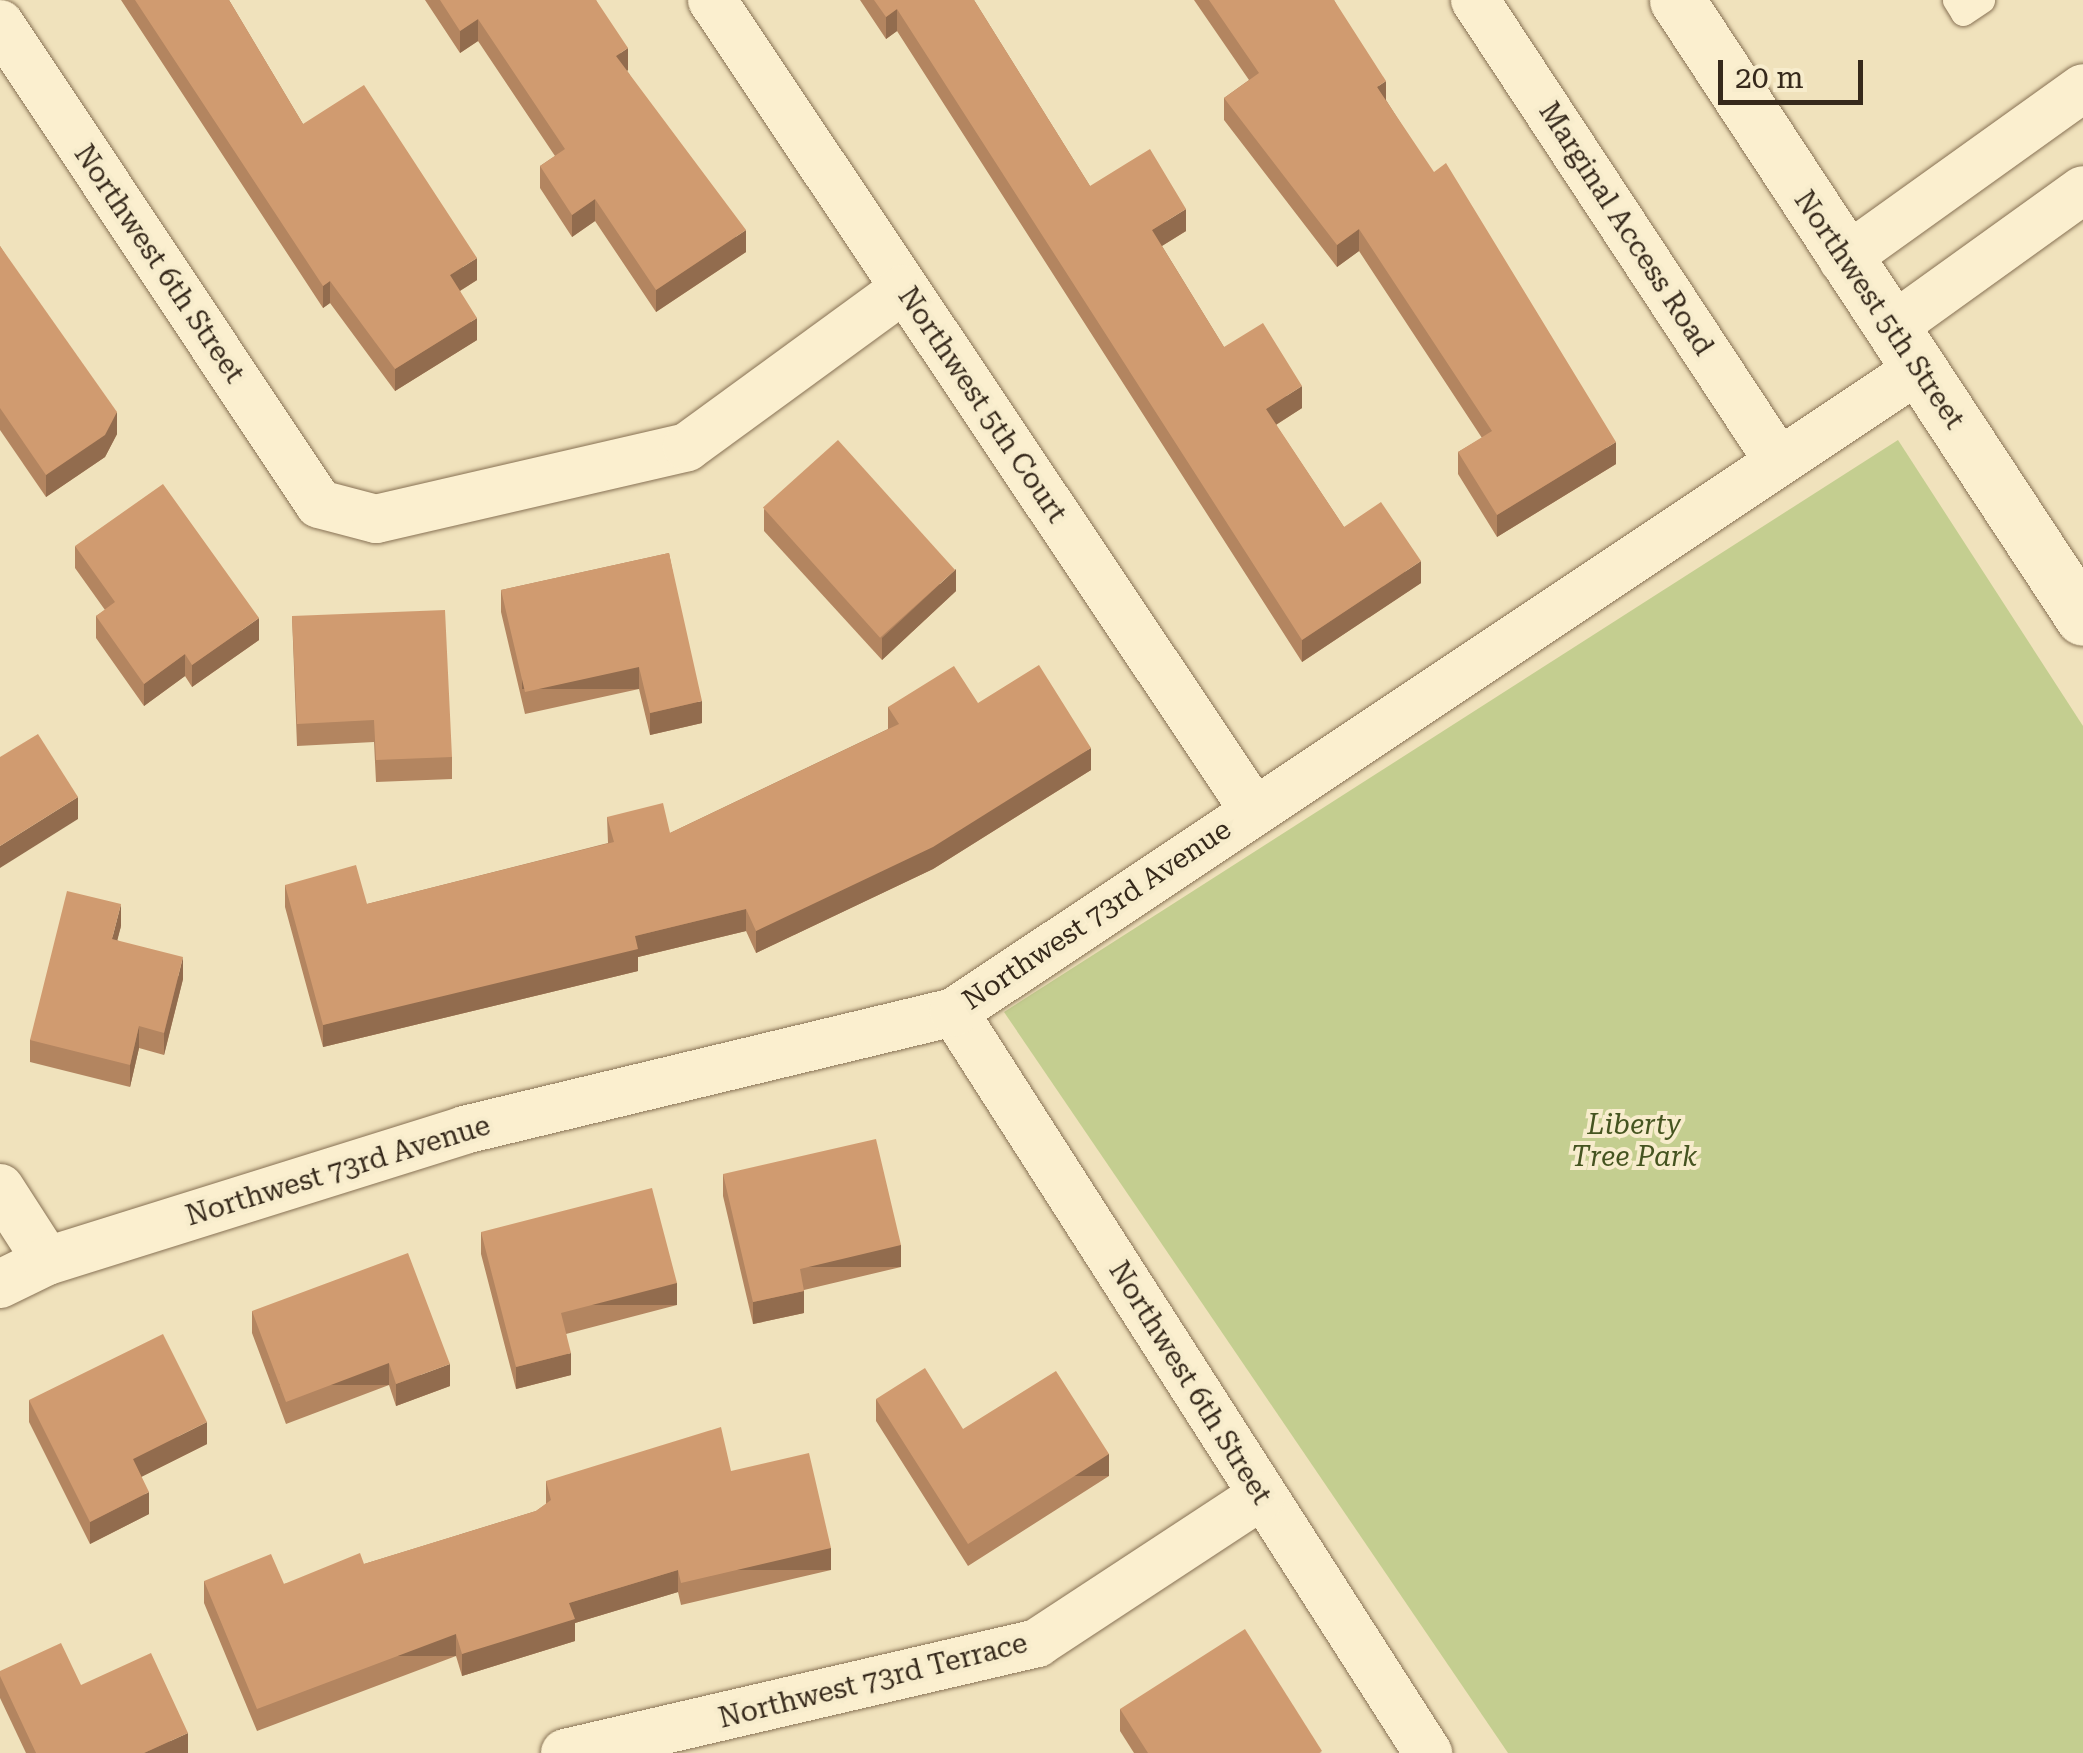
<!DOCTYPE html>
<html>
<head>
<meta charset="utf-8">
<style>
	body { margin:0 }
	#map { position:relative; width:2083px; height:1753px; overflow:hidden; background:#f0e2bc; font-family:"Roboto Serif",serif }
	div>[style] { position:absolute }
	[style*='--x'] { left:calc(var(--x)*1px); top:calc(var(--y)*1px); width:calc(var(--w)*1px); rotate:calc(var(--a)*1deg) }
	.green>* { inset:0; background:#c4ce90 }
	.roads { filter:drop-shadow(0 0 2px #887255) drop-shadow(0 0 2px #887255) }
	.lane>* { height:25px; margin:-12.5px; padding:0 12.5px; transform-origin:12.5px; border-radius:12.5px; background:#fbefcf }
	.street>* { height:48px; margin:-24px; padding:0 24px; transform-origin:24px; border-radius:24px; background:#fbefcf }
	.secondary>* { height:55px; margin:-27.5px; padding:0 27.5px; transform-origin:27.5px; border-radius:27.5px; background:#fbefcf }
	.wall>* { inset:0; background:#b38560 }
	.shaded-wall>* { inset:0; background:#926c4e; transform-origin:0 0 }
	.building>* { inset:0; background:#d09b70; transform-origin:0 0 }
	span { translate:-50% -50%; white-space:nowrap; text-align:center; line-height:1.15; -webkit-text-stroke:8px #f7eccc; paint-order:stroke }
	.street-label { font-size:28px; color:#36291b }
	.park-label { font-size:28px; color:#455420; font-style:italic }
	.scale { position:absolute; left:1718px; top:60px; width:145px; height:45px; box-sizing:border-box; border:5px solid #36291b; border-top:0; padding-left:12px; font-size:30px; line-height:35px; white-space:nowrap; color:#36291b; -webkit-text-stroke:8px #f7eccc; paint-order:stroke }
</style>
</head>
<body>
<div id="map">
	<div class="green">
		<div style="clip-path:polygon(1898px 440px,2083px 726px,2083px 1753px,1508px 1753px,1004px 1012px)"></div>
	</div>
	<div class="roads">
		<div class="lane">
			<div style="--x:1955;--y:0;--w:15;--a:58"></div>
			<div style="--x:1963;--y:13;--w:23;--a:-34"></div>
		</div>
		<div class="street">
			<div style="--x:712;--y:0;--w:973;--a:56.23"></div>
			<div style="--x:1475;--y:0;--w:549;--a:56.66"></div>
			<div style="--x:0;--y:24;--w:576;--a:56.39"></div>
			<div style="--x:319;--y:504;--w:59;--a:14.7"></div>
			<div style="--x:376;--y:519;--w:319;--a:-13"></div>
			<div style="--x:687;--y:447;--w:268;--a:-36.1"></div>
			<div style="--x:1843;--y:260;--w:295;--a:-35.6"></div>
			<div style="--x:1891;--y:328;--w:236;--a:-35.7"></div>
			<div style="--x:954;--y:1012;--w:880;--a:57.39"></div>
			<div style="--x:0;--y:1188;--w:87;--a:57.2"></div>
			<div style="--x:0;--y:1284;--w:52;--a:-26.1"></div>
			<div style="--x:47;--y:1261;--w:437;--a:-17.4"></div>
			<div style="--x:464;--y:1130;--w:504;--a:-13.54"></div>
			<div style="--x:954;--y:1012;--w:1160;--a:-33.68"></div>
			<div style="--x:565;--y:1753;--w:485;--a:-13.1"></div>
			<div style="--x:1037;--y:1643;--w:268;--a:-33.3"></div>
		</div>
		<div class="secondary">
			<div style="--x:1677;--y:0;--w:739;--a:56.7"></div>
		</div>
	</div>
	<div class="wall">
		<div style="clip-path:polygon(121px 0,229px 0,303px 124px,477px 280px,460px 291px,477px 340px,395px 391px,330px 303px,323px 308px)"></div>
		<div style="clip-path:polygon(425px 0,596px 0,628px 70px,627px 71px,746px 252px,656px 312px,595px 221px,572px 237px,540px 188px,540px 166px,555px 156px,478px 41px,460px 53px)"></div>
		<div style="clip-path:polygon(860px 0,974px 0,1090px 186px,1186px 231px,1162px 246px,1224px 347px,1302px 408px,1276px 425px,1344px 527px,1421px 583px,1302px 662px,897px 31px,886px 39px)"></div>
		<div style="clip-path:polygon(1194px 0,1334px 0,1386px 100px,1616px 464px,1497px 537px,1458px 474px,1458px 452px,1482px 438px,1359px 251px,1337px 267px,1224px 120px,1224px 98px,1249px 80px)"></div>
		<div style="clip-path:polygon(0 246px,117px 434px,105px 457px,46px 497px,0 430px)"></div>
		<div style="clip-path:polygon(764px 509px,956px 591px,882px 660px,764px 531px)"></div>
		<div style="clip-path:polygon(75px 546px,259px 640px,192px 687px,185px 676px,144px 706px,96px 638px,96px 616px,105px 610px,75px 568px)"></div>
		<div style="clip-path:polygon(669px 553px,702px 723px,650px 735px,639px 689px,525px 714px,501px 612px,501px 590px)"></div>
		<div style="clip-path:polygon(292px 616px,452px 757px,452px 779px,376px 782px,374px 742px,297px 746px)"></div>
		<div style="clip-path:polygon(978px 703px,1091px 770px,933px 869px,756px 953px,746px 931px,638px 957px,638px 971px,323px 1047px,285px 907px,285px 885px,367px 904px,608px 843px,607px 817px,670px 833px,888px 729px,888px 707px)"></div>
		<div style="clip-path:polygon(121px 926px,117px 940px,183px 979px,164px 1055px,139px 1048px,130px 1087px,30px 1062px,30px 1040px)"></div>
		<div style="clip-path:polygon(723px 1174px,901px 1267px,804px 1290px,804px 1313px,753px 1324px,723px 1196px)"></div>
		<div style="clip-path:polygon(481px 1232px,677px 1305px,566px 1334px,571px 1375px,516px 1389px,481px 1254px)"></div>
		<div style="clip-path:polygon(252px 1311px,450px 1386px,396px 1406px,389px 1385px,286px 1424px,252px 1333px)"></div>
		<div style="clip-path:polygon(876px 1399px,963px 1429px,1109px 1476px,968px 1566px,876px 1421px)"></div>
		<div style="clip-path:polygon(29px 1400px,207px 1444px,141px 1477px,149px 1514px,90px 1544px,29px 1422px)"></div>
		<div style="clip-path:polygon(731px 1471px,831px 1570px,681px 1605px,678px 1592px,575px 1623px,575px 1641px,462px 1676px,456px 1656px,257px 1731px,204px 1603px,204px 1581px,284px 1584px,364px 1564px,536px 1511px,546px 1504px,546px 1481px)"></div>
		<div style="clip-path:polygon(0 1671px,81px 1685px,188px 1753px,26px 1753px,0 1698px)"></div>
		<div style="clip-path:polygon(1120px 1709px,1322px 1753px,1134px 1753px,1120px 1731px)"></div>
	</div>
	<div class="shaded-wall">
		<div style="clip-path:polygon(897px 9px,897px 31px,886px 39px,886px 17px)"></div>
		<div style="clip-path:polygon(478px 19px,478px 41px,460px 53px,460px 31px)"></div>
		<div style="clip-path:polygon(628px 48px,628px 70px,616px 78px,616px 56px)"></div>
		<div style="clip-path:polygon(1386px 81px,1386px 103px,1377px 87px)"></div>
		<div style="clip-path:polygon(595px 199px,595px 221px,572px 237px,572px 215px)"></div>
		<div style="clip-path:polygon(1186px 209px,1186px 231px,1152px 252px,1152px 230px)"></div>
		<div style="clip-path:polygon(1359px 229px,1359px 251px,1337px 267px,1337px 245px)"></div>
		<div style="clip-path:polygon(746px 230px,746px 252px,656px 312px,656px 290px)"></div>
		<div style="clip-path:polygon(477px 258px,477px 280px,450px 297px,450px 275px)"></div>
		<div style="clip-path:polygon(330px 281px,330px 303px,323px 308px,323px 286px)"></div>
		<div style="clip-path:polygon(477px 318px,477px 340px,395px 391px,395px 369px)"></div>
		<div style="clip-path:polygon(1302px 386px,1302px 408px,1266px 431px,1266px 409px)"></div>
		<div style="clip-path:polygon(117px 412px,117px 434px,105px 457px,46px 497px,46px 475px)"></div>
		<div style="clip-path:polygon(1616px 442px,1616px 464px,1497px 537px,1497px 515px)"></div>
		<div style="clip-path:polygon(1421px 561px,1421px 583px,1302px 662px,1302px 640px)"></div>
		<div style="clip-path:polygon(956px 569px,956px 591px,882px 660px,882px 638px)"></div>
		<div style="clip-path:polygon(259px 618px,259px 640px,192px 687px,192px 665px)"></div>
		<div style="clip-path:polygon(185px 654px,185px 676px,144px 706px,144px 684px)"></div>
		<div style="left:639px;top:667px;width:22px;height:117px;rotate:90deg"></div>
		<div style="clip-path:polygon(702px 701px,702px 723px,650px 735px,650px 713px)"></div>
		<div style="clip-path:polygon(1091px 748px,1091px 770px,933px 869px,756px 953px,756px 931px)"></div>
		<div style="clip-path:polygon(78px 797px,78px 819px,0 868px,0 846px)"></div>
		<div style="clip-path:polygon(121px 904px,121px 926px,112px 961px,112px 939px)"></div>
		<div style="clip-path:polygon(746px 909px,746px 931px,638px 957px,638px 971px,323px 1047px,323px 1025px,635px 936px)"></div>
		<div style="clip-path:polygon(183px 957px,183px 979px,164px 1055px,164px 1033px)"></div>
		<div style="clip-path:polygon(139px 1026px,139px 1048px,130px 1087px,130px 1065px)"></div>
		<div style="left:901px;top:1245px;width:22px;height:104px;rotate:90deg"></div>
		<div style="left:677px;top:1283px;width:22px;height:120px;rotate:90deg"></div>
		<div style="clip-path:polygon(804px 1291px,804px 1313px,753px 1324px,753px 1302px)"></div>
		<div style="clip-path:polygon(571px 1353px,571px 1375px,516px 1389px,516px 1367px)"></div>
		<div style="left:389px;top:1363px;width:22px;height:110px;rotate:90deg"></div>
		<div style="clip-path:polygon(450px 1364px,450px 1386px,396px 1406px,396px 1384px)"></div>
		<div style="clip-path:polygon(207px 1422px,207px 1444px,133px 1481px,133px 1459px)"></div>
		<div style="left:1109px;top:1454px;width:22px;height:167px;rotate:90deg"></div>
		<div style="clip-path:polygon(149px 1492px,149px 1514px,90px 1544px,90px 1522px)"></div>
		<div style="left:831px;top:1548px;width:22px;height:154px;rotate:90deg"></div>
		<div style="clip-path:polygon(678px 1570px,678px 1592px,575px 1623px,575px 1641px,462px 1676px,462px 1654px,569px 1603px)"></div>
		<div style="left:456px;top:1634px;width:22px;height:213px;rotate:90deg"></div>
		<div style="clip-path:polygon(188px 1733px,188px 1753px,144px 1753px)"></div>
	</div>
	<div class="building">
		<div style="clip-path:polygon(135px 0,229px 0,303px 124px,364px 85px,477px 258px,450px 275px,477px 318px,395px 369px,330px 281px,323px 286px)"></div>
		<div style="clip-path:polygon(440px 0,596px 0,628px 48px,616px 56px,746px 230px,656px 290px,595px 199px,572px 215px,540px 166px,565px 149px,478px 19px,460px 31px)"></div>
		<div style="clip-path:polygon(874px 0,974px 0,1090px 186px,1150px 149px,1186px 209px,1152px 230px,1224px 347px,1263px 323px,1302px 386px,1266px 409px,1344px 527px,1381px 502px,1421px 561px,1302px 640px,897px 9px,886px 17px)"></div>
		<div style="clip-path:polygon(1209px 0,1334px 0,1386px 81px,1377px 87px,1434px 172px,1446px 163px,1616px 442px,1497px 515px,1458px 452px,1492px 431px,1359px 229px,1337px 245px,1224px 98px,1259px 73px)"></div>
		<div style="clip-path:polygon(0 246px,117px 412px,105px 435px,46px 475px,0 408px)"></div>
		<div style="left:838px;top:440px;width:175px;height:101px;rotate:48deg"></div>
		<div style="clip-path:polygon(163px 484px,259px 618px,192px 665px,185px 654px,144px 684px,96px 616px,115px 602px,75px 546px)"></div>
		<div style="clip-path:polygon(669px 553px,702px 701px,650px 713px,639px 667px,525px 692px,501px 590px)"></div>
		<div style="clip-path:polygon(445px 610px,452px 757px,376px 760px,374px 720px,297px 724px,292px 616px)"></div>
		<div style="clip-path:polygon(1039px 665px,1091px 748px,933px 847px,756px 931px,746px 909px,635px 936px,638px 949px,323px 1025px,285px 885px,356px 865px,367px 904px,614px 842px,607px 817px,663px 803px,670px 833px,899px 724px,888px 707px,954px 666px,978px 703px)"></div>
		<div style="clip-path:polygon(38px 734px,78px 797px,0 846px,0 757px)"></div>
		<div style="clip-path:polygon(67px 891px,121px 904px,112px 939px,183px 957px,164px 1033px,139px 1026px,130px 1065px,30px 1040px)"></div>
		<div style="clip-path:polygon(876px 1139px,901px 1245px,800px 1269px,804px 1291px,753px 1302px,723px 1174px)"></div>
		<div style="clip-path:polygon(652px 1188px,677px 1283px,561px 1313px,571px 1353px,516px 1367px,481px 1232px)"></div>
		<div style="clip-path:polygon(408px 1253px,450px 1364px,396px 1384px,389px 1363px,286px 1402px,252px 1311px)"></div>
		<div style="clip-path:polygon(163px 1334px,207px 1422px,133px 1459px,149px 1492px,90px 1522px,29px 1400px)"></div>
		<div style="clip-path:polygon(925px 1368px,963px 1429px,1056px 1371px,1109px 1454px,968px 1544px,876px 1399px)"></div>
		<div style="clip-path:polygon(721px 1427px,731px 1471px,809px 1453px,831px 1548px,681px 1583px,678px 1570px,569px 1603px,575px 1619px,462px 1654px,456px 1634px,257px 1709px,204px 1581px,271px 1554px,284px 1584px,360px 1553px,364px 1564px,536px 1511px,551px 1500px,546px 1481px)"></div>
		<div style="clip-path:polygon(1245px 1629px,1322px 1751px,1319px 1753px,1148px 1753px,1120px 1709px)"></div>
		<div style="clip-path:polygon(61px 1643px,81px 1685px,151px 1653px,188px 1733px,144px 1753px,36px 1753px,0 1676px,0 1671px)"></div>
	</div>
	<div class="street-label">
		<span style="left:1626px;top:229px;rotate:57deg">Marginal Access Road</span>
		<span style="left:159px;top:264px;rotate:56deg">Northwest 6th Street</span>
		<span style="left:1879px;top:310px;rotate:56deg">Northwest 5th Street</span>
		<span style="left:982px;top:405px;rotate:56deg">Northwest 5th Court</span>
		<span style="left:1097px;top:915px;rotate:-34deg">Northwest 73rd Avenue</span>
		<span style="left:338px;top:1171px;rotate:-17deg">Northwest 73rd Avenue</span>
		<span style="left:1190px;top:1383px;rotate:58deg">Northwest 6th Street</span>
		<span style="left:873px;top:1681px;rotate:-14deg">Northwest 73rd Terrace</span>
	</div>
	<div class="park-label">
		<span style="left:1634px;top:1141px">Liberty<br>Tree Park</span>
	</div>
	<div class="scale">20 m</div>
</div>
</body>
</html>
